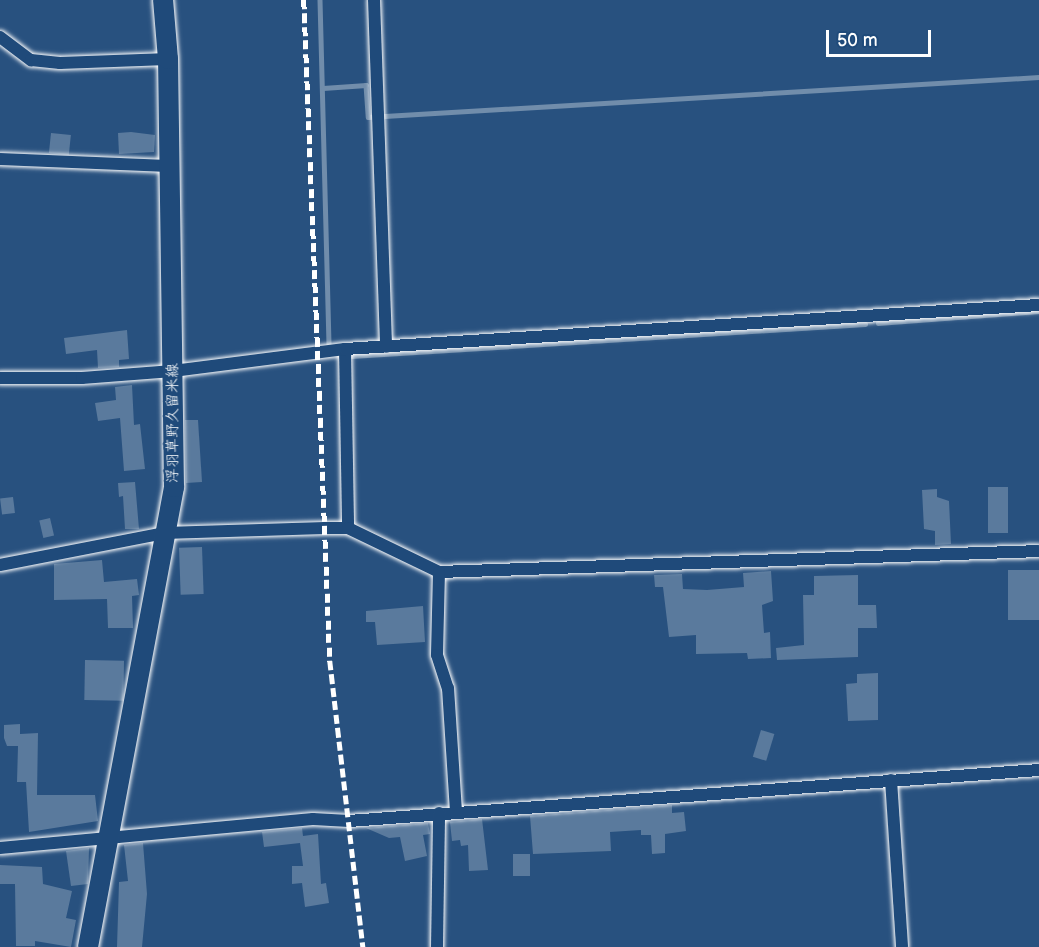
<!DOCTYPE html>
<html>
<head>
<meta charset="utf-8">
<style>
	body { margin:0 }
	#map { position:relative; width:1039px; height:947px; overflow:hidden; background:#28517f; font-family:"Balsamiq Sans","Klee One",sans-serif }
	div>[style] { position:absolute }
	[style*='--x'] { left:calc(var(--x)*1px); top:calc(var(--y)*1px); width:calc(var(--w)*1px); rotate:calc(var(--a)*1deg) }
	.stream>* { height:4.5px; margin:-2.25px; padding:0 2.25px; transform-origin:2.25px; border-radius:2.25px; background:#718dab }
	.building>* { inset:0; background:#5a7a9d; transform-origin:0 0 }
	.roads { filter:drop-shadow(0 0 2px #fff) drop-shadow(0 0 2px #fff) }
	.minor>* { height:12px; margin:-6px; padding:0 6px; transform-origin:6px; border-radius:6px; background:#1f4a7a }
	.primary>* { height:20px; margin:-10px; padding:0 10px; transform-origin:10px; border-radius:10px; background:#1f4a7a }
	.rail>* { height:4.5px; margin-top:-2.25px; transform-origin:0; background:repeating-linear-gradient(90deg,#fff 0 9px,transparent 0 13.5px) }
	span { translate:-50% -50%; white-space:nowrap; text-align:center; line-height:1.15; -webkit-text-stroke:4.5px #1f4a7a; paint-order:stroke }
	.street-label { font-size:15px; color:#fff }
	.scale { position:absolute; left:826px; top:30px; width:105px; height:27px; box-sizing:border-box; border:3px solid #fff; border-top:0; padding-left:8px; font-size:18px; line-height:21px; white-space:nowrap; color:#fff; -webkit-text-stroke:4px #1f4a7a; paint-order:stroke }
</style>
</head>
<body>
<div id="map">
	<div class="stream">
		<div style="--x:320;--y:0;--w:345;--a:88.5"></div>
		<div style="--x:323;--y:88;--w:43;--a:-4"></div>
		<div style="--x:366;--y:85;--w:32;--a:86"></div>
		<div style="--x:368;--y:117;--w:672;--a:-3.41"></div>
		<div style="--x:878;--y:323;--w:161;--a:-4.3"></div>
		<div style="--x:351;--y:356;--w:515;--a:-3.56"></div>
	</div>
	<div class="building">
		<div style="clip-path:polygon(131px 132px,155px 135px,154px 152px,119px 154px,118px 133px)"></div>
		<div style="left:51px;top:133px;width:20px;height:20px;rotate:6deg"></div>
		<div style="clip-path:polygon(127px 330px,129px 359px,119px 360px,119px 367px,98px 368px,97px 350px,66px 354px,64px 338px)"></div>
		<div style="clip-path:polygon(132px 385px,134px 425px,140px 424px,145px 469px,124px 471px,120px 418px,98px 421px,95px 403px,116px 400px,115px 387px)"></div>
		<div style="clip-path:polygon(185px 420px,198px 420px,202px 482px,186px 483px)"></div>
		<div style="clip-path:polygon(135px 482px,139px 529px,125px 529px,123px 496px,119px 497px,118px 483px)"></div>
		<div style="left:988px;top:487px;width:20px;height:46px"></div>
		<div style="clip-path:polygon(937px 489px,937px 497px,949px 501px,951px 544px,935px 545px,935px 531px,924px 529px,922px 490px)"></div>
		<div style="left:13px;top:497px;width:16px;height:13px;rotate:83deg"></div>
		<div style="left:50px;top:518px;width:18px;height:11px;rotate:77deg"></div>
		<div style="left:202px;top:547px;width:47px;height:23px;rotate:88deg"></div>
		<div style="clip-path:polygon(102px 560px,104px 582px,137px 579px,139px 595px,132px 596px,133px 628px,108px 628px,107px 599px,54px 600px,54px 564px)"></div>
		<div style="left:1039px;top:570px;width:50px;height:31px;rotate:90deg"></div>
		<div style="clip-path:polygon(771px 571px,773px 601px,762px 605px,764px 633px,770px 632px,771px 658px,748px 659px,747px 653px,696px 654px,696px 635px,669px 637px,663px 587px,655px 587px,654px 575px,682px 574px,683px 589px,707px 590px,744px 587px,743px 573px)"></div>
		<div style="clip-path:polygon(858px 575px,858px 605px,876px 605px,877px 628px,858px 628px,858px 657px,777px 660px,776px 648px,804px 645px,803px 595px,814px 595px,814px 576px)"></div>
		<div style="clip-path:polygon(423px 606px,425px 642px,377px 645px,375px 622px,366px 622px,366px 611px)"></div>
		<div style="left:85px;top:660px;width:39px;height:40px;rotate:1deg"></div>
		<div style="clip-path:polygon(878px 673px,878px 720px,848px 721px,846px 684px,857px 683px,857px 674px)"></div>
		<div style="clip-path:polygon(20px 724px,20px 734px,38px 733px,37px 795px,95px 795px,98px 821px,29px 832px,26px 782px,17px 782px,18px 746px,7px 746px,4px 738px,4px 725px)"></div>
		<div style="left:761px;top:730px;width:14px;height:28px;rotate:17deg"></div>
		<div style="clip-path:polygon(672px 805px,672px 813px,684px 812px,686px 831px,665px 834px,665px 853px,652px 854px,651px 835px,641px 835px,641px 830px,610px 832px,611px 851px,533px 854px,530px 816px)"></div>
		<div style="clip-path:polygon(482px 819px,488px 870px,469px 871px,468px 845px,461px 846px,460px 840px,452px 841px,450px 822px)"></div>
		<div style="clip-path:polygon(428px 823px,430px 834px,423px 835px,427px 856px,405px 861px,400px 837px,389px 838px,366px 828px)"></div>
		<div style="clip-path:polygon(302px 828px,303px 836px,318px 834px,321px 884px,326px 883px,329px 903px,305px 907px,302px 883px,292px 884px,292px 866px,303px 866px,300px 843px,264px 847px,262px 832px)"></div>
		<div style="clip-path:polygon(143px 843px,147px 894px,142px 947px,117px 947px,119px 882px,128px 881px,124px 845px)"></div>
		<div style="clip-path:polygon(89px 848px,88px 884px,71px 886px,66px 851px)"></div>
		<div style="left:513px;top:854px;width:17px;height:22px"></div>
		<div style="clip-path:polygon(0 865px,42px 867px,43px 884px,72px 891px,66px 918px,76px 920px,71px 947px,35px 941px,35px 946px,16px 946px,15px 884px,0 884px)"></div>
	</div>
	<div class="roads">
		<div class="minor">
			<div style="--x:374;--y:0;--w:347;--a:88"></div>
			<div style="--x:0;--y:37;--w:39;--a:37"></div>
			<div style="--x:31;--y:60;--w:29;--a:6"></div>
			<div style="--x:60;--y:63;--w:108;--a:-2.1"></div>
			<div style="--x:0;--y:159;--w:168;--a:2.4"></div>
			<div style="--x:345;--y:349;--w:179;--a:89"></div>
			<div style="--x:0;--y:378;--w:82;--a:0"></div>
			<div style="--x:82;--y:378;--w:91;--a:-4.4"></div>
			<div style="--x:173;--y:371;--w:173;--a:-7.3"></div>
			<div style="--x:345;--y:349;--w:695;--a:-3.63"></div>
			<div style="--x:0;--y:565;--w:167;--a:-11"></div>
			<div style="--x:164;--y:533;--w:161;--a:-1.8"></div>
			<div style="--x:325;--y:528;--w:23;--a:0"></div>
			<div style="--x:348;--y:528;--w:101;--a:25.8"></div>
			<div style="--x:439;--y:572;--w:600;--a:-2"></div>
			<div style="--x:439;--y:572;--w:83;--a:91.4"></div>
			<div style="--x:437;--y:655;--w:35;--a:72"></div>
			<div style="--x:448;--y:688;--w:124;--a:86.3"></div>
			<div style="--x:891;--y:780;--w:167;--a:86.2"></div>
			<div style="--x:0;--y:848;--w:314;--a:-5.3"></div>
			<div style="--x:313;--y:819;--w:36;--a:3"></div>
			<div style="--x:349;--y:821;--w:692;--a:-4.23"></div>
			<div style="--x:437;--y:947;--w:134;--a:-89.1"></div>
		</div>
		<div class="primary">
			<div style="--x:88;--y:947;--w:468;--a:-79.4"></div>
			<div style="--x:174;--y:487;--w:428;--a:-90.8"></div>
			<div style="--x:168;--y:59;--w:59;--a:-94.8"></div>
		</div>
	</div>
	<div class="rail">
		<div style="--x:304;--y:0;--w:662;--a:87.75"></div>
		<div style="--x:330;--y:661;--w:288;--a:83.4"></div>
	</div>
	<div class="street-label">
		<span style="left:173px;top:423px;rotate:-90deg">浮羽草野久留米線</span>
	</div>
	<div class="scale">50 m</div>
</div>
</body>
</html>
